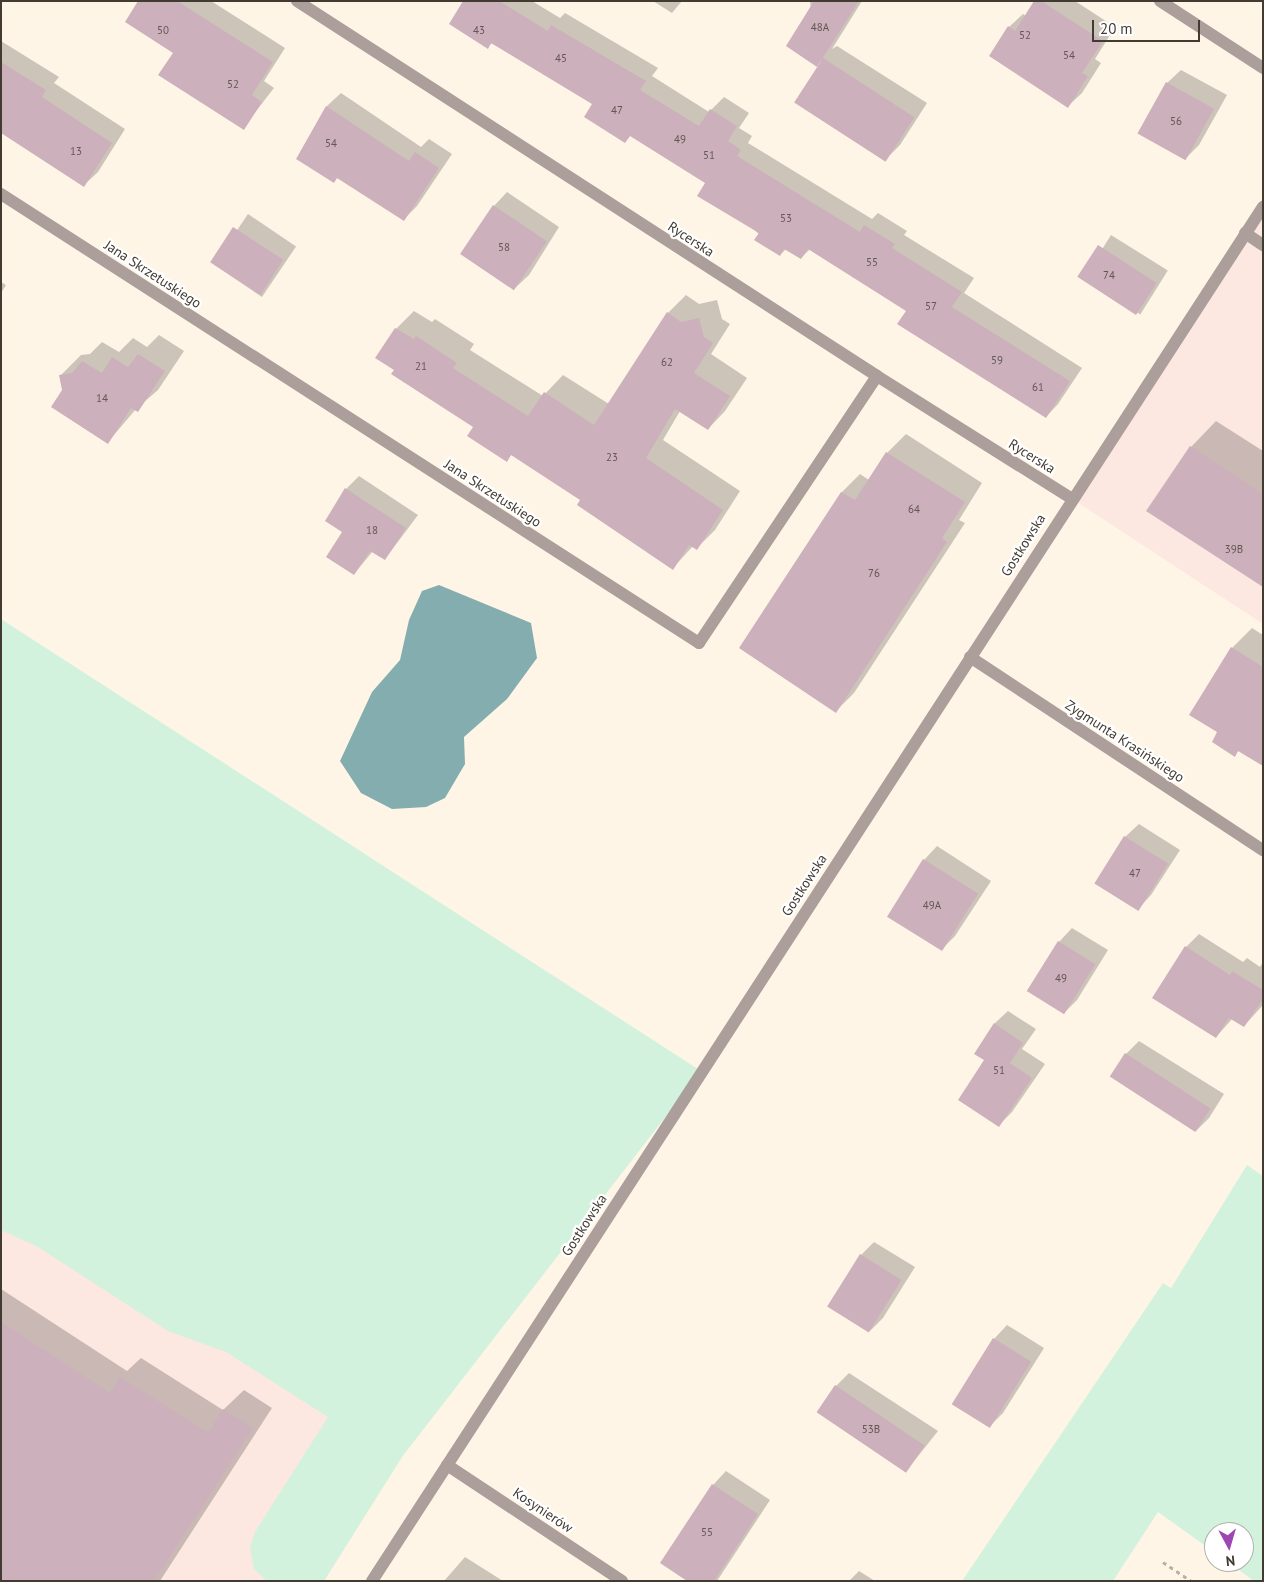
<!DOCTYPE html>
<html>
<head>
<meta charset="utf-8">
<style>
	body { margin:0 }
	#map { position:relative; width:1264px; height:1582px; overflow:hidden; background:#fff5e7; font-family:"PT Sans",sans-serif }
	div>[style] { position:absolute }
	[style*='--x'] { left:calc(var(--x)*1px); top:calc(var(--y)*1px); width:calc(var(--w)*1px); rotate:calc(var(--a)*1deg) }
	.commercial>* { inset:0; background:#fce7e1 }
	.green>* { inset:0; background:#d2f2de }
	.water>* { inset:0; background:#84adaf }
	.shadow>* { inset:0; background:#0003; transform-origin:0 0 }
	.building>* { inset:0; background:#ccb0bb; transform-origin:0 0 }
	.path>* { height:3px; margin-top:-1.5px; transform-origin:0; background:repeating-linear-gradient(90deg,#b9b0a4 0 4px,transparent 0 8px) }
	.minor>* { height:12px; margin:-6px; padding:0 6px; transform-origin:6px; border-radius:6px; background:#ab9e9b }
	span { translate:-50% -50%; white-space:nowrap; text-align:center; line-height:1.15; -webkit-text-stroke:4.5px #fff; paint-order:stroke }
	.number-label { font-size:11px; color:#645854 }
	.number-label span { -webkit-text-stroke-width:0 }
	.street-label { font-size:14px; color:#423b32 }
	.frame { position:absolute; inset:0; border:2px solid #423b32; pointer-events:none }
	.north { position:absolute; left:1204px; top:1522px; width:50px; height:50px; box-sizing:border-box; background:#fff; border:1px solid #b3b1ad; border-radius:50%; rotate:174deg; font-size:14px; font-weight:700; line-height:20px; text-align:center; color:#423b32 }
	.north::after { content:''; display:block; margin:auto; width:18px; height:22px; background:#9d47b5; clip-path:polygon(50% 0,100% 100%,50% 72%,0 100%) }
	.scale { position:absolute; left:1092px; top:20px; width:108px; height:22px; box-sizing:border-box; border:2px solid #423b32; border-top:0; padding-left:6px; font-size:15px; line-height:18px; white-space:nowrap; color:#423b32; -webkit-text-stroke:4px #fff; paint-order:stroke }
</style>
</head>
<body>
<div id="map">
	<div class="commercial">
		<div style="clip-path:polygon(1263px 207px,1263px 624px,1071px 498px)"></div>
		<div style="clip-path:polygon(1px 1198px,402px 1457px,324px 1581px,1px 1581px)"></div>
	</div>
	<div class="green">
		<div style="clip-path:polygon(1px 619px,701px 1071px,402px 1457px,324px 1581px,267px 1581px,254px 1569px,250px 1547px,255px 1532px,328px 1417px,226px 1352px,168px 1331px,38px 1247px,1px 1230px)"></div>
		<div style="clip-path:polygon(1247px 1165px,1263px 1176px,1263px 1581px,1254px 1581px,1228px 1562px,1244px 1562px,1244px 1532px,1214px 1532px,1214px 1552px,1158px 1512px,1113px 1581px,962px 1581px,1163px 1283px,1171px 1288px)"></div>
	</div>
	<div class="water">
		<div style="clip-path:polygon(439px 585px,531px 623px,537px 658px,507px 699px,464px 737px,465px 764px,445px 798px,426px 807px,392px 809px,361px 793px,340px 761px,372px 692px,400px 660px,409px 620px,422px 591px)"></div>
	</div>
	<div class="shadow">
		<div style="clip-path:polygon(139px 1px,211px 1px,285px 48px,264px 81px,274px 88px,243px 128px,175px 53px)"></div>
		<div style="clip-path:polygon(465px 1px,532px 1px,560px 18px,565px 13px,658px 68px,652px 76px,709px 112px,724px 97px,749px 113px,739px 128px,752px 136px,748px 143px,872px 219px,878px 213px,907px 231px,904px 235px,974px 278px,964px 293px,1082px 368px,1058px 404px,1046px 417px,908px 310px,810px 249px,801px 258px,786px 249px,780px 255px,707px 183px,631px 135px,625px 141px,594px 103px,493px 42px,488px 47px)"></div>
		<div style="clip-path:polygon(653px 1px,682px 1px,672px 13px)"></div>
		<div style="clip-path:polygon(810px 1px,862px 1px,832px 49px,837px 46px,927px 103px,900px 145px,887px 158px,821px 61px,817px 65px)"></div>
		<div style="clip-path:polygon(1035px 1px,1075px 1px,1115px 27px,1095px 59px,1101px 63px,1082px 93px,1068px 106px,1009px 27px,1023px 14px,1026px 16px)"></div>
		<div style="clip-path:polygon(1px 41px,59px 77px,54px 83px,125px 129px,98px 172px,84px 185px,1px 132px)"></div>
		<div style="clip-path:polygon(1181px 70px,1227px 95px,1199px 145px,1186px 158px,1167px 83px)"></div>
		<div style="clip-path:polygon(341px 93px,421px 147px,429px 139px,452px 154px,417px 206px,404px 219px,338px 177px,334px 181px,298px 158px,327px 106px)"></div>
		<div style="clip-path:polygon(507px 192px,559px 227px,529px 275px,515px 288px,494px 206px)"></div>
		<div style="left:248px;top:214px;width:58px;height:61px;rotate:34deg"></div>
		<div style="left:1111px;top:235px;width:67px;height:52px;rotate:32deg"></div>
		<div style="clip-path:polygon(1px 282px,6px 285px,1px 293px)"></div>
		<div style="clip-path:polygon(686px 295px,699px 304px,717px 300px,722px 319px,730px 324px,711px 354px,747px 378px,725px 411px,708px 429px,680px 411px,663px 440px,740px 491px,715px 530px,697px 548px,693px 546px,673px 568px,582px 499px,512px 454px,507px 460px,475px 427px,395px 370px,396px 329px,414px 311px,432px 322px,435px 319px,474px 344px,470px 350px,543px 396px,563px 375px,609px 404px,668px 313px)"></div>
		<div style="clip-path:polygon(159px 335px,184px 351px,158px 390px,136px 409px,108px 442px,64px 390px,61px 375px,81px 355px,90px 354px,102px 342px,119px 352px,133px 338px,147px 347px)"></div>
		<div style="clip-path:polygon(1216px 421px,1263px 451px,1263px 585px,1191px 447px)"></div>
		<div style="clip-path:polygon(906px 434px,982px 483px,959px 520px,965px 523px,854px 693px,836px 711px,740px 648px,842px 492px,860px 474px,869px 480px,887px 453px)"></div>
		<div style="clip-path:polygon(359px 476px,418px 515px,385px 559px,373px 551px,354px 574px,344px 532px,346px 489px)"></div>
		<div style="clip-path:polygon(1252px 628px,1263px 635px,1263px 763px,1239px 750px,1234px 755px,1232px 648px)"></div>
		<div style="clip-path:polygon(1139px 824px,1180px 850px,1151px 895px,1138px 909px,1125px 837px)"></div>
		<div style="clip-path:polygon(937px 846px,991px 881px,955px 936px,942px 949px,924px 860px)"></div>
		<div style="clip-path:polygon(1072px 928px,1108px 950px,1077px 1000px,1064px 1013px,1059px 942px)"></div>
		<div style="clip-path:polygon(1199px 934px,1243px 962px,1247px 958px,1260px 967px,1263px 962px,1263px 1005px,1244px 1026px,1233px 1018px,1216px 1037px,1186px 947px)"></div>
		<div style="clip-path:polygon(1008px 1011px,1036px 1029px,1022px 1049px,1045px 1064px,1012px 1112px,998px 1126px,986px 1060px,994px 1024px)"></div>
		<div style="clip-path:polygon(1139px 1041px,1224px 1094px,1209px 1118px,1196px 1131px,1126px 1054px)"></div>
		<div style="clip-path:polygon(874px 1242px,915px 1267px,883px 1318px,870px 1331px,861px 1255px)"></div>
		<div style="clip-path:polygon(1px 1289px,127px 1371px,141px 1358px,223px 1410px,244px 1390px,272px 1408px,160px 1581px,1px 1581px)"></div>
		<div style="clip-path:polygon(1007px 1325px,1044px 1348px,1003px 1413px,990px 1426px,994px 1339px)"></div>
		<div style="clip-path:polygon(849px 1373px,938px 1431px,907px 1470px,836px 1386px)"></div>
		<div style="clip-path:polygon(726px 1471px,770px 1500px,717px 1581px,689px 1581px,713px 1485px)"></div>
		<div style="clip-path:polygon(465px 1557px,503px 1581px,444px 1581px)"></div>
		<div style="clip-path:polygon(859px 1571px,875px 1581px,849px 1581px)"></div>
	</div>
	<div class="building">
		<div style="clip-path:polygon(138px 1px,177px 1px,273px 62px,252px 95px,262px 102px,244px 130px,158px 75px,173px 53px,125px 22px)"></div>
		<div style="clip-path:polygon(463px 1px,499px 1px,548px 31px,551px 25px,646px 81px,640px 90px,699px 126px,710px 109px,737px 126px,728px 141px,741px 150px,737px 156px,860px 232px,864px 225px,895px 244px,892px 248px,962px 292px,952px 307px,1070px 381px,1046px 418px,897px 324px,906px 311px,808px 249px,801px 259px,784px 249px,780px 256px,754px 240px,759px 233px,697px 196px,705px 183px,630px 136px,625px 143px,584px 117px,592px 104px,491px 43px,488px 49px,449px 24px)"></div>
		<div style="clip-path:polygon(814px 1px,859px 1px,817px 67px,786px 46px)"></div>
		<div style="clip-path:polygon(1034px 1px,1041px 1px,1103px 41px,1082px 73px,1088px 76px,1068px 108px,989px 56px,1008px 26px,1015px 31px)"></div>
		<div style="left:823px;top:58px;width:109px;height:53px;rotate:33deg"></div>
		<div style="clip-path:polygon(1px 62px,46px 90px,42px 97px,112px 143px,84px 187px,1px 133px)"></div>
		<div style="left:1166px;top:82px;width:55px;height:59px;rotate:29deg"></div>
		<div style="clip-path:polygon(326px 106px,409px 161px,415px 152px,439px 168px,404px 221px,337px 178px,334px 183px,296px 159px)"></div>
		<div style="left:493px;top:205px;width:65px;height:59px;rotate:34deg"></div>
		<div style="left:233px;top:227px;width:60px;height:42px;rotate:33deg"></div>
		<div style="left:1098px;top:245px;width:70px;height:38px;rotate:33deg"></div>
		<div style="clip-path:polygon(667px 312px,681px 322px,699px 318px,704px 337px,713px 343px,694px 373px,730px 396px,708px 430px,675px 409px,646px 458px,723px 510px,697px 550px,689px 545px,673px 570px,577px 505px,580px 500px,511px 455px,507px 462px,467px 436px,473px 427px,391px 374px,394px 370px,375px 358px,395px 328px,414px 339px,416px 336px,457px 363px,453px 368px,528px 416px,544px 392px,594px 425px)"></div>
		<div style="clip-path:polygon(138px 354px,165px 371px,138px 412px,131px 408px,108px 444px,51px 407px,62px 390px,59px 375px,72px 373px,82px 361px,102px 373px,112px 357px,128px 367px)"></div>
		<div style="clip-path:polygon(1190px 446px,1263px 494px,1263px 587px,1146px 511px)"></div>
		<div style="clip-path:polygon(886px 452px,965px 502px,942px 538px,947px 542px,836px 713px,739px 648px,841px 492px,855px 500px)"></div>
		<div style="clip-path:polygon(345px 488px,406px 528px,385px 560px,370px 551px,354px 575px,326px 557px,342px 532px,325px 521px)"></div>
		<div style="clip-path:polygon(1231px 647px,1263px 667px,1263px 766px,1238px 751px,1235px 757px,1212px 742px,1217px 732px,1189px 715px)"></div>
		<div style="left:1124px;top:836px;width:52px;height:56px;rotate:32deg"></div>
		<div style="left:923px;top:859px;width:65px;height:68px;rotate:32deg"></div>
		<div style="left:1058px;top:941px;width:44px;height:59px;rotate:32deg"></div>
		<div style="clip-path:polygon(1185px 946px,1230px 975px,1232px 971px,1263px 990px,1263px 999px,1244px 1027px,1229px 1018px,1216px 1038px,1152px 998px)"></div>
		<div style="clip-path:polygon(994px 1023px,1023px 1043px,1010px 1063px,1032px 1078px,999px 1127px,958px 1100px,984px 1060px,974px 1054px)"></div>
		<div style="left:1125px;top:1053px;width:102px;height:28px;rotate:33deg"></div>
		<div style="left:860px;top:1254px;width:49px;height:62px;rotate:32deg"></div>
		<div style="clip-path:polygon(1px 1322px,110px 1393px,120px 1377px,208px 1433px,223px 1409px,253px 1428px,154px 1581px,1px 1581px)"></div>
		<div style="left:993px;top:1338px;width:45px;height:78px;rotate:32deg"></div>
		<div style="left:835px;top:1385px;width:108px;height:33px;rotate:34deg"></div>
		<div style="clip-path:polygon(712px 1484px,758px 1514px,714px 1581px,687px 1581px,660px 1563px)"></div>
	</div>
	<div class="path">
		<div style="--x:1163;--y:1562;--w:34;--a:34"></div>
	</div>
	<div class="minor">
		<div style="--x:297;--y:1;--w:691;--a:32.88"></div>
		<div style="--x:877;--y:376;--w:229;--a:32.2"></div>
		<div style="--x:1160;--y:1;--w:123;--a:33"></div>
		<div style="--x:1;--y:194;--w:830;--a:32.75"></div>
		<div style="--x:699;--y:643;--w:321;--a:-56.3"></div>
		<div style="--x:1245;--y:233;--w:22;--a:34"></div>
		<div style="--x:970;--y:657;--w:351;--a:33.4"></div>
		<div style="--x:447;--y:1465;--w:210;--a:33.5"></div>
		<div style="--x:372;--y:1581;--w:1638;--a:-57.04"></div>
	</div>
	<div class="number-label">
		<span style="left:820px;top:27px">48A</span>
		<span style="left:163px;top:30px">50</span>
		<span style="left:479px;top:30px">43</span>
		<span style="left:1025px;top:35px">52</span>
		<span style="left:1069px;top:55px">54</span>
		<span style="left:561px;top:58px">45</span>
		<span style="left:233px;top:84px">52</span>
		<span style="left:617px;top:110px">47</span>
		<span style="left:1176px;top:121px">56</span>
		<span style="left:680px;top:139px">49</span>
		<span style="left:331px;top:143px">54</span>
		<span style="left:76px;top:151px">13</span>
		<span style="left:709px;top:155px">51</span>
		<span style="left:786px;top:218px">53</span>
		<span style="left:504px;top:247px">58</span>
		<span style="left:872px;top:262px">55</span>
		<span style="left:1109px;top:275px">74</span>
		<span style="left:931px;top:306px">57</span>
		<span style="left:997px;top:360px">59</span>
		<span style="left:667px;top:362px">62</span>
		<span style="left:421px;top:366px">21</span>
		<span style="left:1038px;top:387px">61</span>
		<span style="left:102px;top:398px">14</span>
		<span style="left:612px;top:457px">23</span>
		<span style="left:914px;top:509px">64</span>
		<span style="left:372px;top:530px">18</span>
		<span style="left:1234px;top:549px">39B</span>
		<span style="left:874px;top:573px">76</span>
		<span style="left:1135px;top:873px">47</span>
		<span style="left:932px;top:905px">49A</span>
		<span style="left:1061px;top:978px">49</span>
		<span style="left:999px;top:1070px">51</span>
		<span style="left:871px;top:1429px">53B</span>
		<span style="left:707px;top:1532px">55</span>
	</div>
	<div class="street-label">
		<span style="left:691px;top:239px;rotate:33deg">Rycerska</span>
		<span style="left:153px;top:274px;rotate:33deg">Jana Skrzetuskiego</span>
		<span style="left:1032px;top:456px;rotate:32deg">Rycerska</span>
		<span style="left:493px;top:493px;rotate:33deg">Jana Skrzetuskiego</span>
		<span style="left:1023px;top:545px;rotate:-58deg">Gostkowska</span>
		<span style="left:1125px;top:741px;rotate:33deg">Zygmunta Krasińskiego</span>
		<span style="left:804px;top:885px;rotate:-57deg">Gostkowska</span>
		<span style="left:584px;top:1225px;rotate:-57deg">Gostkowska</span>
		<span style="left:543px;top:1510px;rotate:34deg">Kosynierów</span>
	</div>
	<div class="frame"></div>
	<div class="north">N</div>
	<div class="scale">20 m</div>
</div>
</body>
</html>
